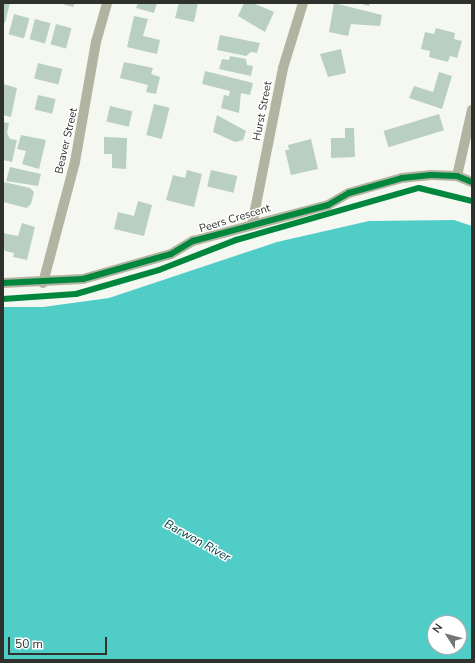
<!DOCTYPE html>
<html>
<head>
<meta charset="utf-8">
<style>
	body { margin:0 }
	#map { position:relative; width:475px; height:663px; overflow:hidden; background:#f4f8f0; font-family:"Nunito Sans",sans-serif }
	div>[style] { position:absolute }
	[style*='--x'] { left:calc(var(--x)*1px); top:calc(var(--y)*1px); width:calc(var(--w)*1px); rotate:calc(var(--a)*1deg) }
	.water>* { inset:0; background:#51cdc8 }
	.building>* { inset:0; background:#b9cfc2; transform-origin:0 0 }
	.minor>* { height:10px; margin:-5px; padding:0 5px; transform-origin:5px; border-radius:5px; background:#b3b3a2 }
	.cycleway>* { height:6px; margin:-3px; padding:0 3px; transform-origin:3px; border-radius:3px; background:#00873e }
	span { translate:-50% -50%; white-space:nowrap; text-align:center; line-height:1.15; -webkit-text-stroke:3px #fff; paint-order:stroke }
	.street-label { font-size:11px; color:#2e312c }
	.water-label { font-size:12px; color:#004341; font-style:italic }
	.frame { position:absolute; inset:0; border:4px solid #2e312c; pointer-events:none }
	.north { position:absolute; left:427px; top:615px; width:40px; height:40px; box-sizing:border-box; background:#fff; border:1px solid #abadab; border-radius:50%; rotate:306deg; font-size:11px; font-weight:700; line-height:16px; text-align:center; color:#2e312c }
	.north::after { content:''; display:block; margin:auto; width:14px; height:18px; background:#737771; clip-path:polygon(50% 0,100% 100%,50% 72%,0 100%) }
	.scale { position:absolute; left:8px; top:637px; width:99px; height:18px; box-sizing:border-box; border:2px solid #2e312c; border-top:0; padding-left:5px; font-size:12px; line-height:14px; white-space:nowrap; color:#2e312c; -webkit-text-stroke:3px #fff; paint-order:stroke }
</style>
</head>
<body>
<div id="map">
	<div class="water">
		<div style="clip-path:polygon(evenodd,454px 220px,472px 226px,472px 660px,3px 660px,3px 307px,43px 307px,109px 298px,277px 242px,369px 221px,454px 220px,435px 623px,459px 623px,459px 647px,435px 647px,435px 623px)"></div>
	</div>
	<div class="building">
		<div style="clip-path:polygon(3px 3px,10px 3px,5px 23px,3px 22px)"></div>
		<div style="clip-path:polygon(59px 3px,75px 3px,73px 7px)"></div>
		<div style="clip-path:polygon(138px 3px,157px 3px,154px 13px,136px 8px)"></div>
		<div style="clip-path:polygon(179px 3px,198px 3px,194px 22px,175px 18px)"></div>
		<div style="clip-path:polygon(244px 3px,253px 3px,274px 12px,265px 32px,238px 16px)"></div>
		<div style="clip-path:polygon(334px 3px,382px 15px,380px 26px,351px 24px,348px 36px,329px 32px)"></div>
		<div style="clip-path:polygon(358px 3px,370px 3px,369px 6px)"></div>
		<div style="left:14px;top:14px;width:16px;height:21px;rotate:15deg"></div>
		<div style="clip-path:polygon(134px 16px,148px 19px,143px 36px,160px 40px,157px 54px,127px 47px)"></div>
		<div style="left:35px;top:19px;width:16px;height:21px;rotate:15deg"></div>
		<div style="left:56px;top:24px;width:16px;height:21px;rotate:15deg"></div>
		<div style="clip-path:polygon(436px 28px,455px 33px,454px 39px,462px 41px,457px 58px,450px 56px,448px 62px,429px 57px,430px 51px,421px 49px,425px 32px,434px 34px)"></div>
		<div style="clip-path:polygon(220px 35px,260px 43px,257px 53px,251px 52px,246px 56px,217px 50px)"></div>
		<div style="clip-path:polygon(341px 49px,346px 73px,328px 77px,320px 54px)"></div>
		<div style="clip-path:polygon(230px 56px,246px 59px,247px 65px,253px 66px,251px 76px,219px 69px,222px 59px,229px 60px)"></div>
		<div style="clip-path:polygon(124px 62px,153px 68px,151px 74px,160px 77px,156px 94px,146px 92px,148px 85px,120px 78px)"></div>
		<div style="left:38px;top:63px;width:25px;height:16px;rotate:14deg"></div>
		<div style="clip-path:polygon(205px 71px,253px 83px,250px 95px,241px 93px,239px 113px,221px 108px,224px 95px,229px 96px,230px 91px,202px 84px)"></div>
		<div style="clip-path:polygon(439px 72px,452px 76px,442px 109px,409px 98px,414px 86px,433px 92px)"></div>
		<div style="clip-path:polygon(3px 84px,17px 88px,11px 117px,3px 115px)"></div>
		<div style="left:38px;top:95px;width:18px;height:15px;rotate:13deg"></div>
		<div style="left:154px;top:104px;width:16px;height:32px;rotate:14deg"></div>
		<div style="left:110px;top:106px;width:23px;height:16px;rotate:13deg"></div>
		<div style="left:439px;top:114px;width:17px;height:58px;rotate:73deg"></div>
		<div style="clip-path:polygon(217px 115px,246px 131px,243px 140px,235px 142px,213px 132px)"></div>
		<div style="clip-path:polygon(3px 122px,9px 123px,7px 133px,10px 139px,17px 140px,12px 162px,3px 160px)"></div>
		<div style="clip-path:polygon(345px 128px,354px 128px,355px 157px,331px 158px,331px 138px,345px 138px)"></div>
		<div style="clip-path:polygon(21px 135px,46px 140px,39px 169px,22px 164px,26px 151px,17px 149px)"></div>
		<div style="clip-path:polygon(104px 137px,127px 138px,126px 169px,112px 168px,112px 154px,104px 154px)"></div>
		<div style="clip-path:polygon(311px 139px,318px 169px,291px 175px,285px 150px,289px 150px,288px 145px)"></div>
		<div style="clip-path:polygon(10px 167px,41px 174px,38px 186px,6px 181px)"></div>
		<div style="clip-path:polygon(187px 170px,202px 174px,194px 207px,166px 200px,173px 175px,185px 178px)"></div>
		<div style="left:211px;top:170px;width:27px;height:17px;rotate:13deg"></div>
		<div style="clip-path:polygon(4px 182px,30px 188px,34px 192px,31px 204px,27px 208px,3px 202px)"></div>
		<div style="clip-path:polygon(138px 201px,152px 205px,144px 236px,114px 229px,118px 212px,134px 216px)"></div>
		<div style="clip-path:polygon(22px 223px,35px 227px,27px 260px,13px 257px,14px 253px,5px 251px,3px 245px,3px 233px,18px 236px)"></div>
	</div>
	<div class="minor">
		<div style="--x:457;--y:176;--w:68;--a:-77.2"></div>
		<div style="--x:252;--y:225;--w:160;--a:-78.8"></div>
		<div style="--x:283;--y:68;--w:68;--a:-72.9"></div>
		<div style="--x:3;--y:283;--w:80;--a:-2.9"></div>
		<div style="--x:83;--y:279;--w:91;--a:-15.9"></div>
		<div style="--x:171;--y:254;--w:26;--a:-31"></div>
		<div style="--x:193;--y:241;--w:140;--a:-14.9"></div>
		<div style="--x:328;--y:205;--w:24;--a:-30"></div>
		<div style="--x:349;--y:193;--w:55;--a:-15.8"></div>
		<div style="--x:402;--y:178;--w:29;--a:-6"></div>
		<div style="--x:431;--y:175;--w:26;--a:2"></div>
		<div style="--x:457;--y:176;--w:16;--a:22"></div>
		<div style="--x:43;--y:283;--w:125;--a:-75.2"></div>
		<div style="--x:75;--y:162;--w:122;--a:-80.1"></div>
		<div style="--x:96;--y:42;--w:41;--a:-74.2"></div>
	</div>
	<div class="cycleway">
		<div style="--x:3;--y:283;--w:80;--a:-2.9"></div>
		<div style="--x:83;--y:279;--w:91;--a:-15.9"></div>
		<div style="--x:171;--y:254;--w:26;--a:-31"></div>
		<div style="--x:193;--y:241;--w:140;--a:-14.9"></div>
		<div style="--x:328;--y:205;--w:24;--a:-30"></div>
		<div style="--x:349;--y:193;--w:55;--a:-15.8"></div>
		<div style="--x:402;--y:178;--w:29;--a:-6"></div>
		<div style="--x:431;--y:175;--w:26;--a:2"></div>
		<div style="--x:457;--y:176;--w:16;--a:22"></div>
		<div style="--x:3;--y:299;--w:73;--a:-3.9"></div>
		<div style="--x:76;--y:294;--w:86;--a:-16.1"></div>
		<div style="--x:159;--y:270;--w:83;--a:-21.3"></div>
		<div style="--x:236;--y:240;--w:190;--a:-15.9"></div>
		<div style="--x:419;--y:188;--w:55;--a:13.8"></div>
	</div>
	<div class="street-label">
		<span style="left:263px;top:111px;rotate:-79deg">Hurst Street</span>
		<span style="left:67px;top:141px;rotate:-77deg">Beaver Street</span>
		<span style="left:235px;top:219px;rotate:-17deg">Peers Crescent</span>
	</div>
	<div class="water-label">
		<span style="left:197px;top:541px;rotate:29deg">Barwon River</span>
	</div>
	<div class="frame"></div>
	<div class="north">N</div>
	<div class="scale">50 m</div>
</div>
</body>
</html>
